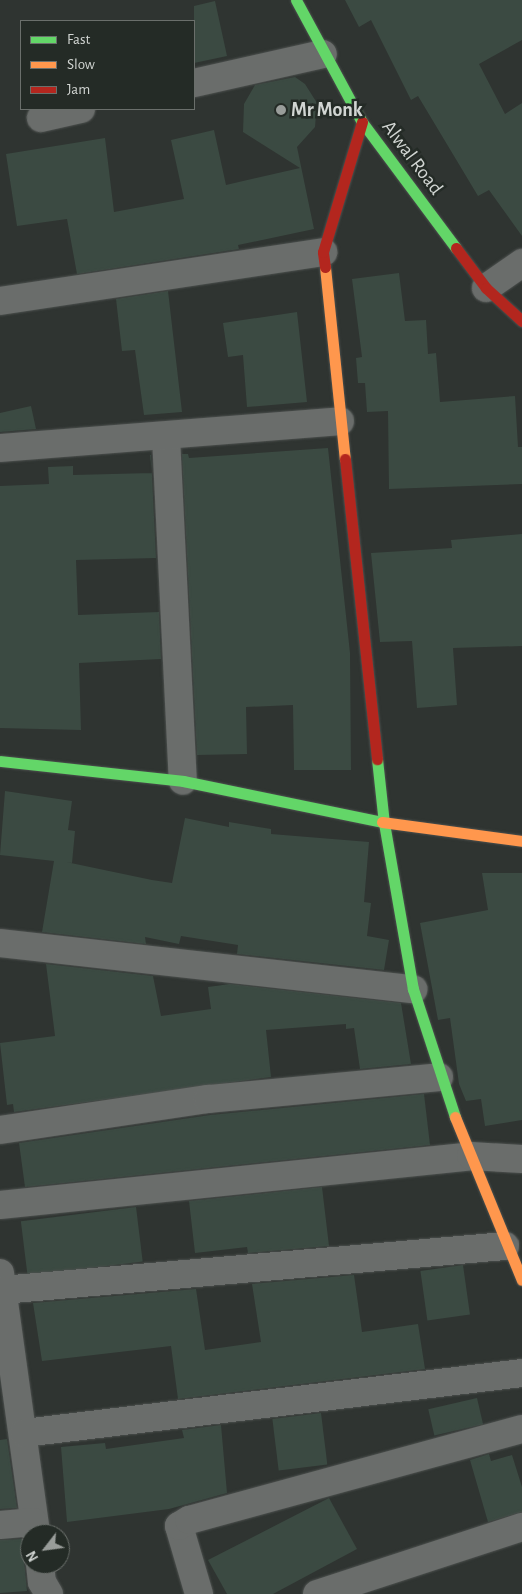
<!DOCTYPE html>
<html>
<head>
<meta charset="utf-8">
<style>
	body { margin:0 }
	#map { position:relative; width:522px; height:1594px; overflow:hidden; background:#2f3431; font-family:"Alegreya Sans",sans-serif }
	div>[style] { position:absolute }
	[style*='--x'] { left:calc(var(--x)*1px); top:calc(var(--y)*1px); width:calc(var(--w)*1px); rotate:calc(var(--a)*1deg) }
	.building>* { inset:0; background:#3b4a42; transform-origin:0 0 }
	.roads { filter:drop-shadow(0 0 1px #4c504e) drop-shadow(0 0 1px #4c504e) }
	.street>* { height:28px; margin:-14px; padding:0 14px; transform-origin:14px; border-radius:14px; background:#6a6d6b }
	.fast>* { height:11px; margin:-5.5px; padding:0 5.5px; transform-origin:5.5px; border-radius:5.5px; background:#63d668 }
	.slow>* { height:11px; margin:-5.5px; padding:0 5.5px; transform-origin:5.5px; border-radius:5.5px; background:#ff974d }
	.jam>* { height:11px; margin:-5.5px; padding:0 5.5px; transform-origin:5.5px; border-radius:5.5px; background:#b3261e }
	.dots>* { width:14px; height:14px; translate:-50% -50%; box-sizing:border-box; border:2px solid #242b26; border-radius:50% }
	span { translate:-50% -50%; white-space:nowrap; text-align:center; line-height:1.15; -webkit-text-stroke:5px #242b26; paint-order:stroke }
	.poi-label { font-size:20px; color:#d2d6d3; font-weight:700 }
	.left { translate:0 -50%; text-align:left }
	.street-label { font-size:20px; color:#d2d6d3 }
	.legend { position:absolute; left:20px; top:20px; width:175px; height:90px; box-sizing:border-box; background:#242b26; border:1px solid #6a6f6b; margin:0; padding:6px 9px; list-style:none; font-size:15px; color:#d2d6d3 }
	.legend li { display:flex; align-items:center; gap:10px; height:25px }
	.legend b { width:25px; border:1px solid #6a6f6b }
	.north { position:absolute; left:20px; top:1524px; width:50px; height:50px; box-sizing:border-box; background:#242b26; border:1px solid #6a6f6b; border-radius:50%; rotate:240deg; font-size:14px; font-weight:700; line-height:20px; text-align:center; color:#d2d6d3 }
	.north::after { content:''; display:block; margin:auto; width:18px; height:22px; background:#999d9a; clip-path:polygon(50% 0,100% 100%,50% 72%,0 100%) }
</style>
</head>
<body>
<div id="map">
	<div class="building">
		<div style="clip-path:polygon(345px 0,522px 0,522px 40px,479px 64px,505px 114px,522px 103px,522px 236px,489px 190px,478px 196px,418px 96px,411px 100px,371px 20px,359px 27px)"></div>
		<div style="clip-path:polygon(215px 1px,227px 56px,194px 63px,194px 6px)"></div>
		<div style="clip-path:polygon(295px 77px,305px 84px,317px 103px,315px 127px,297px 147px,314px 229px,238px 245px,239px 249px,77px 274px,67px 219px,17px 226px,6px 154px,105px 138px,114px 212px,184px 199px,171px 140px,214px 130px,226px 185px,300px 168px,243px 132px,244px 104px,255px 85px)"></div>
		<div style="clip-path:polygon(399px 273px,405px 321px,426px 320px,428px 354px,436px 353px,440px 402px,515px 396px,518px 447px,522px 447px,522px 484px,389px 489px,388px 411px,367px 412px,365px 383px,358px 383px,356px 358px,362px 357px,352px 279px)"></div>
		<div style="clip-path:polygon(168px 291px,182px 412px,144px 415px,135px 350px,122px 351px,116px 299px)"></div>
		<div style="clip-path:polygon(297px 312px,307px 402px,247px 407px,243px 355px,228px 357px,223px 323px)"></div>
		<div style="clip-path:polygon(31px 406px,36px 429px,0 432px,0 413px)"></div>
		<div style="clip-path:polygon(328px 448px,350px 653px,351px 770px,294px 770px,293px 705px,246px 707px,247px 754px,197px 755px,182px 454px,188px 454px,189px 458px)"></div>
		<div style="clip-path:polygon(150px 455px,151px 455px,156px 558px,76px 560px,78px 615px,159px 612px,161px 659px,79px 663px,81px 730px,0 728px,0 486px,49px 484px,48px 467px,73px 466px,73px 475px,152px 473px)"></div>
		<div style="clip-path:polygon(522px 534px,522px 646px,453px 648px,457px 705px,417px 708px,412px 641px,380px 642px,371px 553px,452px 548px,451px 540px)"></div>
		<div style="clip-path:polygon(5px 791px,72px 801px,68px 830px,75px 831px,72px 863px,66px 862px,152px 880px,172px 883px,185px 818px,229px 827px,229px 822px,271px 829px,271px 834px,369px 842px,364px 902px,371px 903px,367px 936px,389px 940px,384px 970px,237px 954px,238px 945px,181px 936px,179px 944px,145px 937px,146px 944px,42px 932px,54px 861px,0 855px)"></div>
		<div style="clip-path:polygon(482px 873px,522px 873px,522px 1120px,485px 1126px,481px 1099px,466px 1101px,459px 1084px,450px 1018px,438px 1020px,420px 923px,488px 910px)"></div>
		<div style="clip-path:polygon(46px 964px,153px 976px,161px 1016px,211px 1009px,208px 987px,230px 984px,401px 1003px,411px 1064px,360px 1069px,354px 1028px,346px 1029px,346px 1024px,266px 1030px,271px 1077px,14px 1112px,13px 1104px,7px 1105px,0 1043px,55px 1036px)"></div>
		<div style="clip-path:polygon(424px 1094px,430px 1145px,25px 1187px,19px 1143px,210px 1115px)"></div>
		<div style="clip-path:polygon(322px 1187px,329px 1246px,248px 1253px,247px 1247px,195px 1253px,189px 1201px)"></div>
		<div style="left:136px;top:1207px;width:55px;height:116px;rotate:83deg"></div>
		<div style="left:463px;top:1265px;width:50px;height:43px;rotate:82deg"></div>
		<div style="clip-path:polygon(354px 1275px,362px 1332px,418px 1324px,425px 1369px,178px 1399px,171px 1346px,42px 1361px,33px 1303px,196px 1289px,205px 1350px,261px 1342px,252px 1284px)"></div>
		<div style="left:477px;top:1398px;width:27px;height:50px;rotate:77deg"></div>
		<div style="left:321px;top:1413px;width:52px;height:49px;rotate:83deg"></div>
		<div style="clip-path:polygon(221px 1425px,227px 1493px,169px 1509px,67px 1522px,61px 1447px,105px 1443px,106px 1449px,184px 1438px,182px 1430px)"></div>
		<div style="clip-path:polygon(7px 1439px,17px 1508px,0 1509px,0 1440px)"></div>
		<div style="clip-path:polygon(489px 1454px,491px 1461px,512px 1455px,522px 1487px,522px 1512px,488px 1522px,470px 1460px)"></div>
		<div style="clip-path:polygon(329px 1498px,357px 1549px,273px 1594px,227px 1594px,208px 1560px)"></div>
		<div style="clip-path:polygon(22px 1539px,27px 1591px,0 1593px,0 1540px)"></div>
	</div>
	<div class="roads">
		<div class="street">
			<div style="--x:194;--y:83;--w:132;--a:-12.7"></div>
			<div style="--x:41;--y:118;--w:41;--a:-12.7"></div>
			<div style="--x:486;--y:288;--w:44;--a:-34.8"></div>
			<div style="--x:0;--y:301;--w:327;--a:-8.6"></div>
			<div style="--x:166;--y:437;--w:344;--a:87.2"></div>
			<div style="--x:0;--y:448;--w:341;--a:-4.5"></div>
			<div style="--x:0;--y:943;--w:416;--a:6.4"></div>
			<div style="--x:0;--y:1130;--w:210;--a:-8.5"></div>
			<div style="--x:208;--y:1099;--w:232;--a:-5.4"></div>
			<div style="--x:0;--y:1205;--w:474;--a:-5.9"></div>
			<div style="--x:471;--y:1156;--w:51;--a:3.4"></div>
			<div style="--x:0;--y:1273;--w:263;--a:82.1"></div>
			<div style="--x:2;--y:1290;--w:505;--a:-5"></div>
			<div style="--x:24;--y:1433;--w:502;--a:-6.87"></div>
			<div style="--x:0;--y:1525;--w:34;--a:-5"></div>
			<div style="--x:40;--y:1564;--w:18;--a:84"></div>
			<div style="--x:42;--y:1582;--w:14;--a:60"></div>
			<div style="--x:199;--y:1594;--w:71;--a:-106.4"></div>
			<div style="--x:179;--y:1526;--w:12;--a:-31"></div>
			<div style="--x:189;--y:1520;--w:345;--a:-15.3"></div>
			<div style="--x:317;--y:1594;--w:216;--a:-18.1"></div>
		</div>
		<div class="fast">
			<div style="--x:296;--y:0;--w:139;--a:61.6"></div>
			<div style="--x:362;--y:122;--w:157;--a:53.3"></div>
			<div style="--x:377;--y:759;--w:64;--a:83.8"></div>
			<div style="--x:384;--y:823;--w:169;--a:80.1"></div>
			<div style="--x:413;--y:989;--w:135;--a:71.8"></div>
			<div style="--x:0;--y:761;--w:184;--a:6.2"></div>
			<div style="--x:183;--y:781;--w:203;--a:11.6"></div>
		</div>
		<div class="slow">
			<div style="--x:325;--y:267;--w:193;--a:84.1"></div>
			<div style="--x:382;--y:822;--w:141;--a:7.7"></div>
			<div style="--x:455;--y:1117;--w:176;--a:67.7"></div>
		</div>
		<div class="jam">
			<div style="--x:456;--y:248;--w:50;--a:53.1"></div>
			<div style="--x:486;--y:288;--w:49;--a:42.5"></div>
			<div style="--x:325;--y:267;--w:15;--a:-98"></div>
			<div style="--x:323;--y:252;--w:136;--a:-73.3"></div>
			<div style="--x:345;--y:459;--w:302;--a:83.9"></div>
		</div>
	</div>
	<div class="dots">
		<div style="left:281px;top:110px;background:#999d9a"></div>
	</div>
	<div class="poi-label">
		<span class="left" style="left:291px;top:110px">Mr Monk</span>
	</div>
	<div class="street-label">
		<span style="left:412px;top:158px;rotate:53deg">Alwal Road</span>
	</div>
	<ul class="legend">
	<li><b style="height:6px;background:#63d668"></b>Fast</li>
	<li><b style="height:6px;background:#ff974d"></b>Slow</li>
	<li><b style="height:6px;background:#b3261e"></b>Jam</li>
	</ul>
	<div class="north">N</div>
</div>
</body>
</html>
